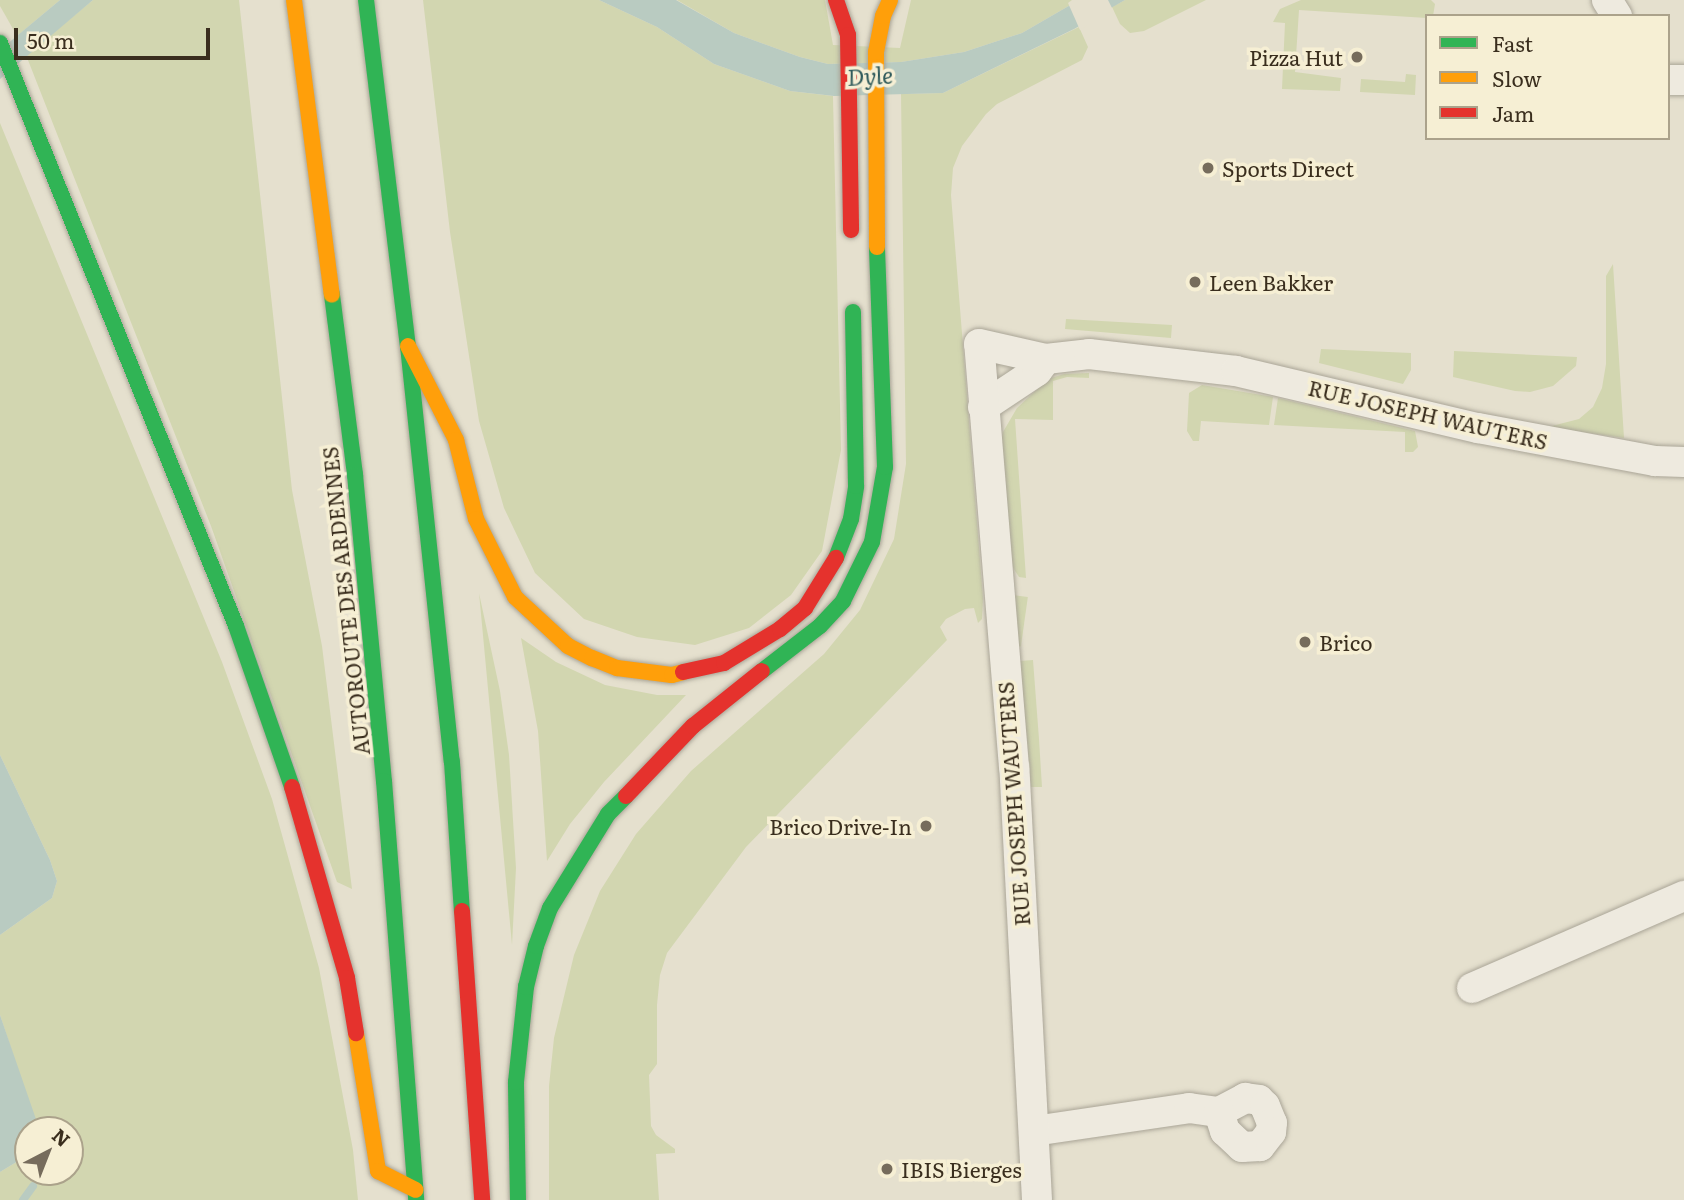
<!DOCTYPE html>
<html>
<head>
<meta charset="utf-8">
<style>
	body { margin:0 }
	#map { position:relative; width:1684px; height:1200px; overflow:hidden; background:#e5e0ce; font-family:Literata,serif }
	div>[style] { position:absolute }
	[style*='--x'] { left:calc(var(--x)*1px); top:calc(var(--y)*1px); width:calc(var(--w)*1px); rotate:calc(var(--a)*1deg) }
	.green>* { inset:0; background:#d2d6b0; transform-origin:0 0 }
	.water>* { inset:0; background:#b9cbc1 }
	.pier>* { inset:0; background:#e5e0ce }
	.stream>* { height:8px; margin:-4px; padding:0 4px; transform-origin:4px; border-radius:4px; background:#b9cbc1 }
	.roads { filter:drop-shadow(0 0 2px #aaa597) drop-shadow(0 0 2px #aaa597) }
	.street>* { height:30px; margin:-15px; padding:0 15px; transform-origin:15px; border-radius:15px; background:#eeeadf }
	.fast>* { height:16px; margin:-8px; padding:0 8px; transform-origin:8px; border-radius:8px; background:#30b455 }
	.slow>* { height:16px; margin:-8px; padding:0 8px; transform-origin:8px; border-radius:8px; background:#ff9f0a }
	.jam>* { height:16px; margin:-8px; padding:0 8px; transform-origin:8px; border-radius:8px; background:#e5322d }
	.dots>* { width:19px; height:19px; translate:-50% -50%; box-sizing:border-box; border:4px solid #f6efd4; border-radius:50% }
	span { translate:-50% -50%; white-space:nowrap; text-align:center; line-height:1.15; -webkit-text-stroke:7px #f6efd4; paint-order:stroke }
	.poi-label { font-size:21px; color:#3a2e1e }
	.right { translate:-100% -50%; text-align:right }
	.left { translate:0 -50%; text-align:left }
	.street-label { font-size:21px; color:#3a2e1e }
	.water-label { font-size:23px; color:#2d595a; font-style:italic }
	.legend { position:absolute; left:1425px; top:14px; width:245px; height:126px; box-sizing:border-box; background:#f6efd4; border:2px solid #aba28b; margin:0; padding:9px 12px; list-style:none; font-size:21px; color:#3a2e1e }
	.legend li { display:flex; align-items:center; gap:14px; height:35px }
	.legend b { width:35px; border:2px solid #aba28b }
	.north { position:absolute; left:14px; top:1116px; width:70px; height:70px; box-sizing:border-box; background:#f6efd4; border:2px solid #aba28b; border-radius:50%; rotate:42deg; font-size:19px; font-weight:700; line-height:28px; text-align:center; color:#3a2e1e }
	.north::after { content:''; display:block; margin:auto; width:24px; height:32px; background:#766c5c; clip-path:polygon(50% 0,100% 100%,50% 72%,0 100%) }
	.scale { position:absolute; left:14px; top:28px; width:196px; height:32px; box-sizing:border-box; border:4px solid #3a2e1e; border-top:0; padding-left:9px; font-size:21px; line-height:24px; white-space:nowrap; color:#3a2e1e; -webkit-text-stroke:5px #f6efd4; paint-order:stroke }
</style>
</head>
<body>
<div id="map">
	<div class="green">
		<div style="clip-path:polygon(0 0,60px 0,17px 36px,0 6px)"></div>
		<div style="clip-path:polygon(93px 0,239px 0,292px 490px,322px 646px,352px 889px,337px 882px,211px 526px,26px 55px)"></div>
		<div style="clip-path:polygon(423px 0,599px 0,657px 27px,714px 64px,790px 91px,833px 96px,841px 450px,822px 551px,791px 595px,749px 628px,695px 645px,637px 637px,584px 619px,535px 573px,504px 508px,479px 421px,450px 232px)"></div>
		<div style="clip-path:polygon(677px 0,825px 0,833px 45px,900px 48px,911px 0,1079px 0,1022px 33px,964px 52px,901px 62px,828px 64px,800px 57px,734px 33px)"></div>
		<div style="clip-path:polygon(1125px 0,1206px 0,1144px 31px,1130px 33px,1120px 24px,1112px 7px)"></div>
		<div style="clip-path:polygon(1301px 0,1431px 0,1435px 4px,1433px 16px,1427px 16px,1427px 18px,1299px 10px,1295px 72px,1341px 78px,1340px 91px,1282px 89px,1285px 23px,1273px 22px,1280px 9px)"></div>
		<div style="clip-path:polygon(1079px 27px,1088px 47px,1082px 60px,997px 104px,986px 114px,962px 146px,953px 168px,951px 195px,983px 598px,982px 619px,978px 623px,974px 608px,965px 609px,946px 619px,940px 627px,947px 640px,746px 847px,667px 953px,660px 975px,657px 1005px,657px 1064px,649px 1075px,651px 1126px,656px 1135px,675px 1149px,675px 1153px,656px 1154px,659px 1200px,549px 1200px,549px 1086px,554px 1038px,574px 955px,600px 891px,636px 834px,691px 771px,824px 654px,860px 610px,894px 539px,906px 464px,901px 94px,943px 93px)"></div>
		<div style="clip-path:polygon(1406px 74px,1416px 75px,1415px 95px,1360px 92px,1361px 79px,1405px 82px)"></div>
		<div style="clip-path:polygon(0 123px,222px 662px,272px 799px,319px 968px,353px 1150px,358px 1200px,0 1200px,0 1172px,28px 1155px,28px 1172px,70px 1172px,70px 1130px,38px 1130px,0 1015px,0 935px,52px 898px,57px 881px,50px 860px,0 755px)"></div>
		<div style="clip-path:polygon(1613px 264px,1624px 438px,1548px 427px,1579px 419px,1593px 407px,1602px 388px,1606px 364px,1606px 276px)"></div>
		<div style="clip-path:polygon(1066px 319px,1172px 325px,1171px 338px,1065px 329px)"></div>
		<div style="clip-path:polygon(1321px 349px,1411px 353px,1411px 370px,1403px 384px,1319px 363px)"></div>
		<div style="clip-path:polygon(1454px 351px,1577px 357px,1576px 366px,1553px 386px,1530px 392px,1515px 391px,1453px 377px)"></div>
		<div style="clip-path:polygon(1089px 373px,1089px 378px,1067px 377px,1053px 381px,1053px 420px,1015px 419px,1026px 578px,1019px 577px,1010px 563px,1000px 449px,1003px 432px,1017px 408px,1048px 379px,1064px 374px)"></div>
		<div style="clip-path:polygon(1202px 385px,1273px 397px,1269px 425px,1201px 421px,1199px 441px,1193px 441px,1187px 431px,1189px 393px)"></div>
		<div style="clip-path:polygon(1278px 398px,1415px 431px,1418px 447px,1413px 452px,1405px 452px,1405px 432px,1274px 425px)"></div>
		<div style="clip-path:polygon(479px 593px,500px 691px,509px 755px,516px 868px,512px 945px)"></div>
		<div style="left:1013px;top:595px;width:15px;height:50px;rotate:8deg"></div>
		<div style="clip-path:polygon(521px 638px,556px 662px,605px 685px,657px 695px,686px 695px,604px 782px,570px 824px,547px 861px,538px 731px)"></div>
		<div style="clip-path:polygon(1033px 660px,1039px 739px,1042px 787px,1031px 787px,1020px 661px)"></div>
	</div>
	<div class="water">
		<div style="clip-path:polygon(60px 0,93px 0,0 79px,0 50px)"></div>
		<div style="clip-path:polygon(599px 0,676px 0,734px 33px,800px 57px,828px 64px,901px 62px,964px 52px,1022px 33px,1079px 0,1125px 0,1074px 29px,943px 93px,834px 96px,790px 91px,714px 64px,657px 27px)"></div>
		<div style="clip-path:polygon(0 755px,50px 860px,57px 881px,52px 898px,0 935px)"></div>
		<div style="clip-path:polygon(0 1015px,38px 1125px,38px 1130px,28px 1130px,28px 1155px,0 1172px)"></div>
	</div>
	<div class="pier">
		<div style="clip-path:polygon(1072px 0,1108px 0,1113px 10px,1080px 30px,1068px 3px)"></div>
	</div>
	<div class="stream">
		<div style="--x:23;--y:1200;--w:17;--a:-54"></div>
	</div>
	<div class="roads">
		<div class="street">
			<div style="--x:1607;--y:0;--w:19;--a:58"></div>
			<div style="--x:1668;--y:80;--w:16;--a:0"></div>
			<div style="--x:983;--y:407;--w:65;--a:-33.7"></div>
			<div style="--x:1037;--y:371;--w:15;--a:-53"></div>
			<div style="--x:1472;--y:988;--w:231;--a:-23.5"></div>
			<div style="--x:1034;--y:1131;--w:157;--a:-8.4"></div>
			<div style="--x:1189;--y:1108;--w:30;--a:8"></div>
			<div style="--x:1219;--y:1112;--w:30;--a:-28"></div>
			<div style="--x:1245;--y:1098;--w:14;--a:8"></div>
			<div style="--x:1259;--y:1100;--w:8;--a:45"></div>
			<div style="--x:1265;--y:1106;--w:18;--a:68"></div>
			<div style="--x:1272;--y:1123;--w:9;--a:96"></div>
			<div style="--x:1271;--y:1132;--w:18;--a:128"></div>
			<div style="--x:1260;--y:1146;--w:18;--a:177"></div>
			<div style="--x:1242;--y:1147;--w:23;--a:-137"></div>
			<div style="--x:1225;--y:1131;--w:20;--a:-108"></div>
			<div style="--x:1037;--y:1200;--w:434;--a:-93"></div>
			<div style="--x:1014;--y:767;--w:424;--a:-94.7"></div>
			<div style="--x:979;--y:344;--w:69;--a:12.6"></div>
			<div style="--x:1046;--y:359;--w:43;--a:-6.6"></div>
			<div style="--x:1089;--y:354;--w:148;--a:6.6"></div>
			<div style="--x:1236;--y:371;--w:249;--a:13.3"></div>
			<div style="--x:1478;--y:428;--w:180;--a:10.6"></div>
			<div style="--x:1655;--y:461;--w:29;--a:2"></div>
		</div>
		<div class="fast">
			<div style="--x:366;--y:0;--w:349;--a:83.1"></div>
			<div style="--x:408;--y:346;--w:418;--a:84"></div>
			<div style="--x:452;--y:762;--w:149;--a:86.2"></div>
			<div style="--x:0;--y:43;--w:629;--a:67.96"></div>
			<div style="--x:236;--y:626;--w:170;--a:70.8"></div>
			<div style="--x:332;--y:295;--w:181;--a:82.7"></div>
			<div style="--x:355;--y:475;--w:307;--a:84.6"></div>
			<div style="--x:384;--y:781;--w:420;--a:85.6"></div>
			<div style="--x:836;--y:558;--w:42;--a:-69"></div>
			<div style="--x:851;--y:519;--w:33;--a:-81"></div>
			<div style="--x:856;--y:486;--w:174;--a:-91"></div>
			<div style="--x:762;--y:671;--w:73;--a:-37.8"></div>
			<div style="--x:820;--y:626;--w:34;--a:-47"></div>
			<div style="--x:843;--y:601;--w:66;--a:-63.8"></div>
			<div style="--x:872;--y:542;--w:76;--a:-80.2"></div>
			<div style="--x:885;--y:467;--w:220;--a:-92.1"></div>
			<div style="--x:518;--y:1200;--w:118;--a:-91"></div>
			<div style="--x:516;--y:1082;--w:96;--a:-84"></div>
			<div style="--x:526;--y:987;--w:42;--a:-76.3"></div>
			<div style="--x:536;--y:946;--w:40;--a:-69.8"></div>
			<div style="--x:550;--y:908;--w:110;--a:-58.3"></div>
			<div style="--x:608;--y:814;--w:25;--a:-45"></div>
		</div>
		<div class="slow">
			<div style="--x:294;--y:0;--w:297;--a:82.7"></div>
			<div style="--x:877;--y:247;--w:195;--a:-90.3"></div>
			<div style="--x:876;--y:52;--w:37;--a:-79"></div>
			<div style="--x:883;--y:16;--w:17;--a:-66"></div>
			<div style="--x:408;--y:346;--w:106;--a:62.9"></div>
			<div style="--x:456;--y:440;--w:81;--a:75.8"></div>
			<div style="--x:476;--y:519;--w:87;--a:63.4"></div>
			<div style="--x:515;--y:597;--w:72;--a:42.8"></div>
			<div style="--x:568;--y:646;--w:27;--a:27"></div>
			<div style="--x:592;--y:658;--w:27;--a:22"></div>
			<div style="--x:617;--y:668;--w:55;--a:7.3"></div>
			<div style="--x:672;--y:675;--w:11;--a:-15"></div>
			<div style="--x:356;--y:1033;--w:140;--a:80.9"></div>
			<div style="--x:378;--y:1171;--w:42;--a:26.6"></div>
		</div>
		<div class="jam">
			<div style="--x:836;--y:0;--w:37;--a:71"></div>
			<div style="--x:848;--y:35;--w:195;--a:89.1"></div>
			<div style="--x:683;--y:672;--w:42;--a:-12.4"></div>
			<div style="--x:724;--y:663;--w:66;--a:-31.3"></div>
			<div style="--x:780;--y:629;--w:33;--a:-40"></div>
			<div style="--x:805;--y:608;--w:59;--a:-58.2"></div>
			<div style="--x:292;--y:787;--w:199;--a:73.9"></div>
			<div style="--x:347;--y:978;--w:56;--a:80.7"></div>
			<div style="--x:626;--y:796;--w:97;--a:-46.3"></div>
			<div style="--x:693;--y:726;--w:88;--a:-38.6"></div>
			<div style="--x:462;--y:911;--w:290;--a:86"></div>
		</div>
	</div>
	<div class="dots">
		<div style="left:1357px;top:57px;background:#766c5c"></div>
		<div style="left:1208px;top:168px;background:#766c5c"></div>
		<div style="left:1195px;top:282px;background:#766c5c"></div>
		<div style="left:1305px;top:642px;background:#766c5c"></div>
		<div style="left:926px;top:826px;background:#766c5c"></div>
		<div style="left:887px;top:1169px;background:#766c5c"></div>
	</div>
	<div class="poi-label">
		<span class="right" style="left:1343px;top:57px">Pizza Hut</span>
		<span class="left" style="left:1222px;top:168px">Sports Direct</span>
		<span class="left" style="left:1209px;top:282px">Leen Bakker</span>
		<span class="left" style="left:1319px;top:642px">Brico</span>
		<span class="right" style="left:912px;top:826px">Brico Drive-In</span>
		<span class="left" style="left:901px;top:1169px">IBIS Bierges</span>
	</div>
	<div class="street-label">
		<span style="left:1428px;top:414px;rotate:13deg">RUE JOSEPH WAUTERS</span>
		<span style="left:345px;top:601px;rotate:-96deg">AUTOROUTE DES ARDENNES</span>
		<span style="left:1013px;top:804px;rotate:-94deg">RUE JOSEPH WAUTERS</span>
	</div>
	<div class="water-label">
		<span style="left:870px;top:75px;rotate:-3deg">Dyle</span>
	</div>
	<ul class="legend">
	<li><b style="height:9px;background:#30b455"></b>Fast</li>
	<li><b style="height:9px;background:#ff9f0a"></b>Slow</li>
	<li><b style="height:9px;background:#e5322d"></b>Jam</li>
	</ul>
	<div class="north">N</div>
	<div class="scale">50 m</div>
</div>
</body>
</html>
